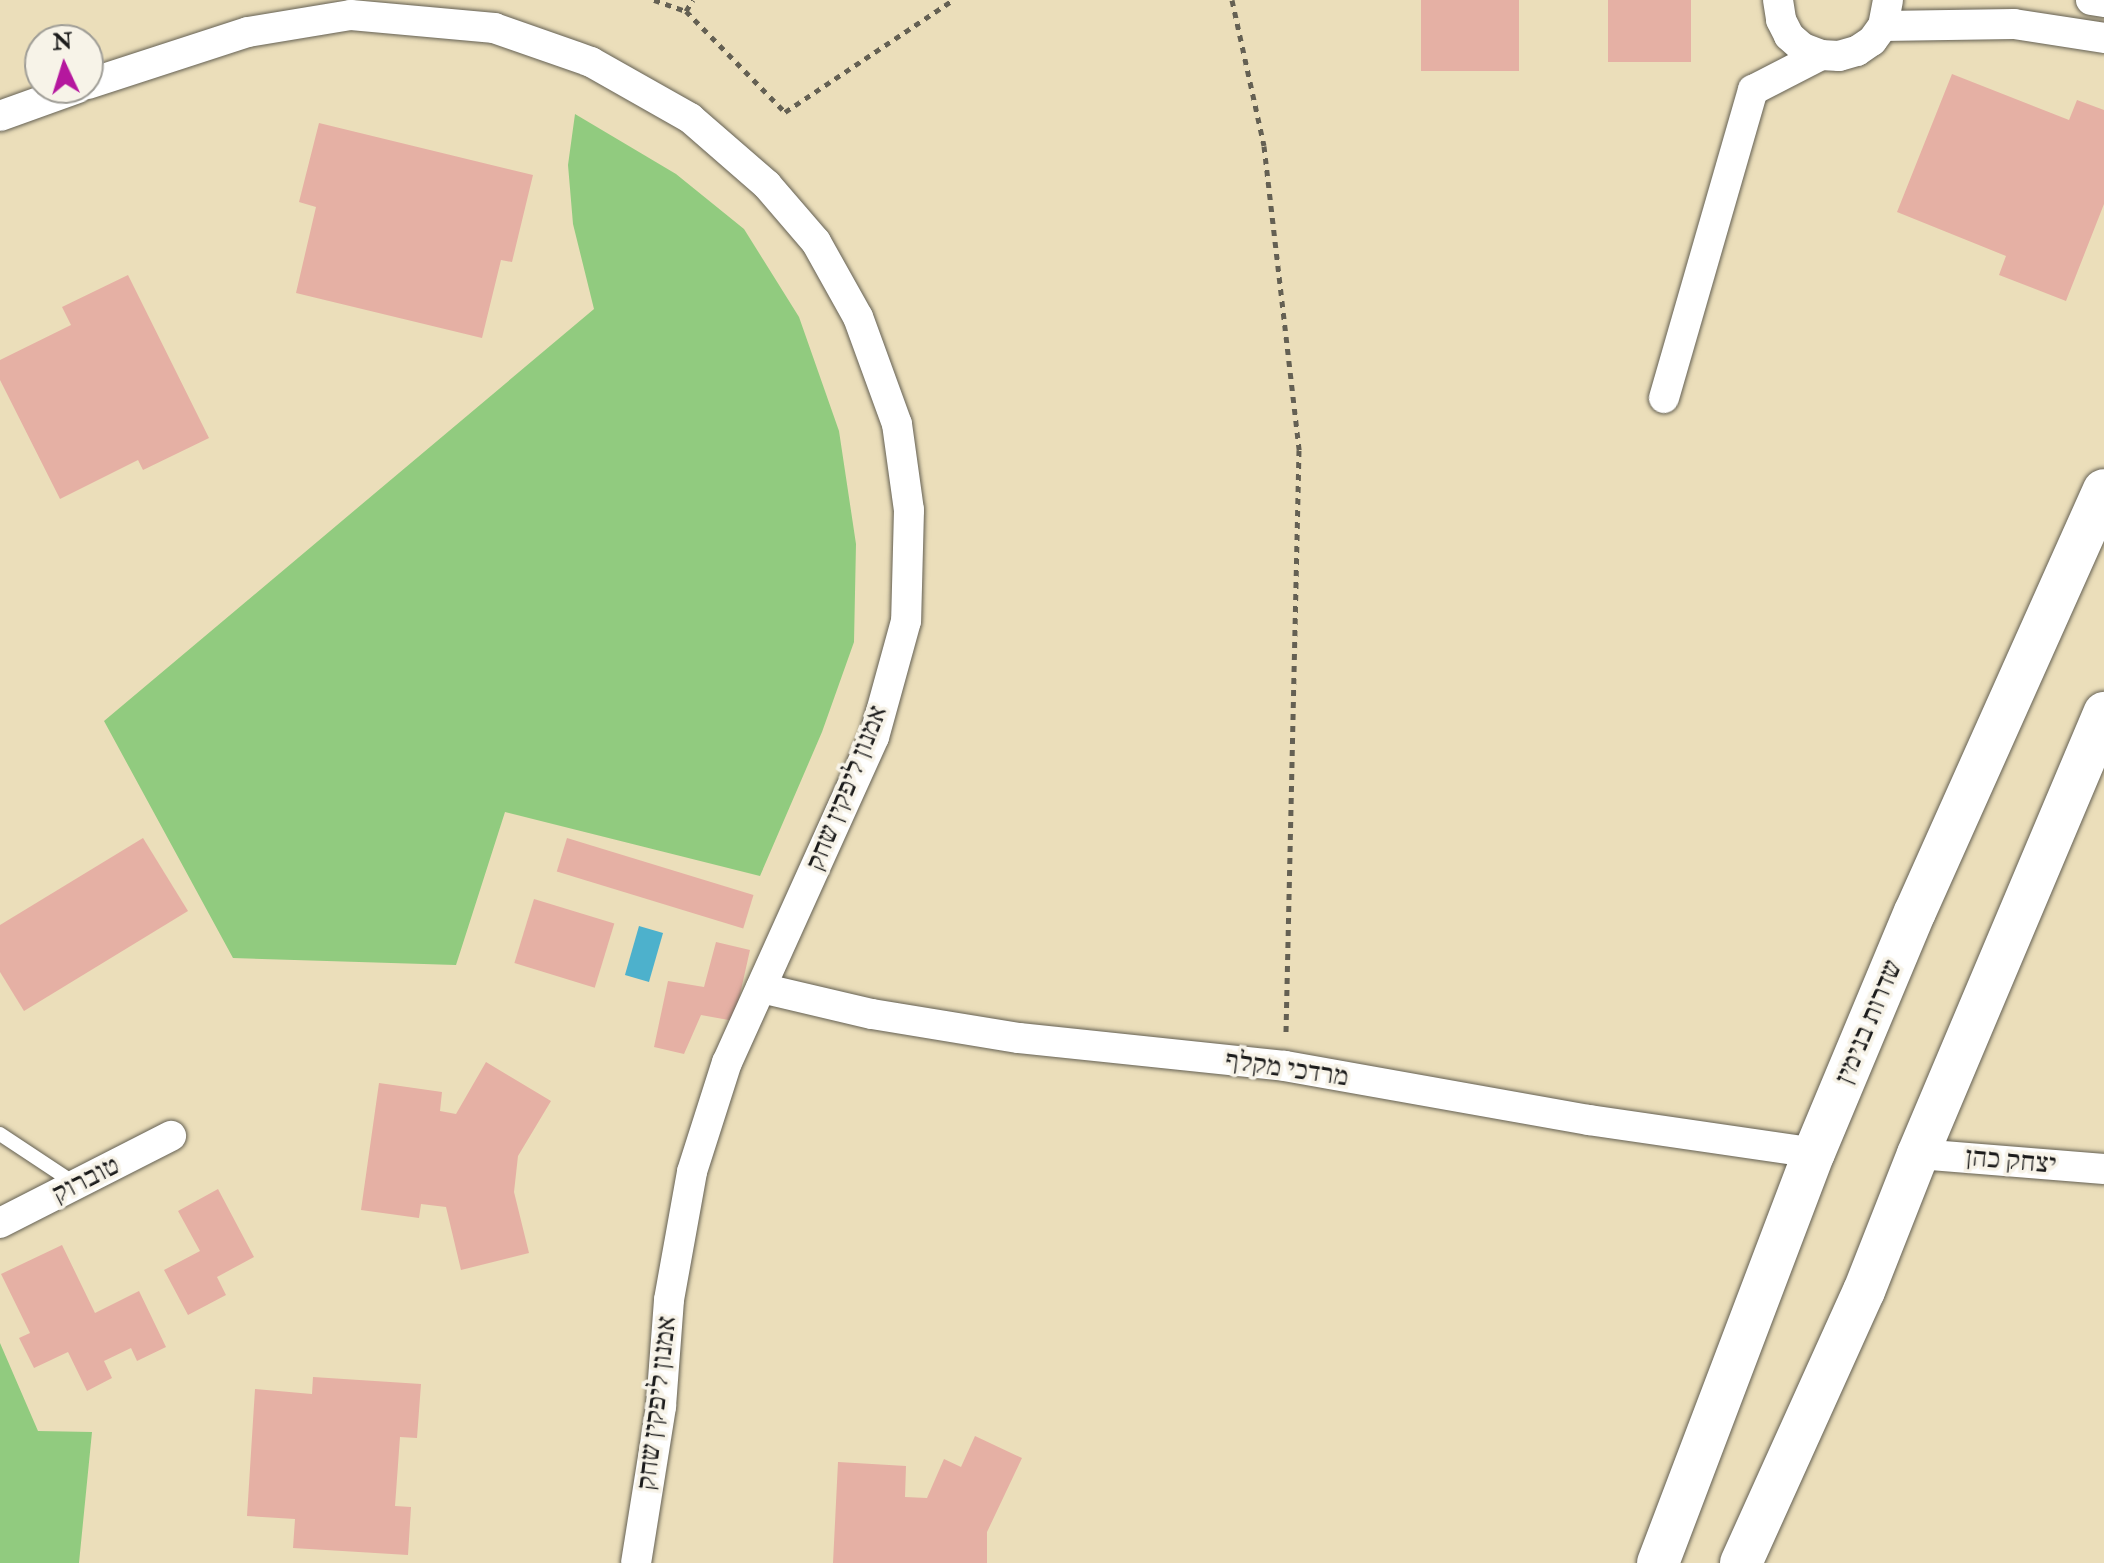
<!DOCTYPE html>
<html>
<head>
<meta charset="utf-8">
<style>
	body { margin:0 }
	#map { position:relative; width:2104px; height:1563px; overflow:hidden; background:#ebdeba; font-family:"IM FELL Double Pica","Frank Ruhl Libre",serif }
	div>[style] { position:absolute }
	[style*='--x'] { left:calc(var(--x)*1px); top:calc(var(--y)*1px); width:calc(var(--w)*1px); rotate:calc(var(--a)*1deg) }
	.green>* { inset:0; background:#91cb7f }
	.water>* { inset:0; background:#4db1cc; transform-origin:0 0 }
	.building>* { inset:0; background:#e5b0a4; transform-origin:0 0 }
	.path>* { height:5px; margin-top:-2.5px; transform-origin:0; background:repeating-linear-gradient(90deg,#646053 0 6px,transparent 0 12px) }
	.roads { filter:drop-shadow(0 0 2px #646053) drop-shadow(0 0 2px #646053) }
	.lane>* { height:14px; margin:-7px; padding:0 7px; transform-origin:7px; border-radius:7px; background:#fff }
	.street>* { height:30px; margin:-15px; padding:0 15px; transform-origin:15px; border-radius:15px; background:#fff }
	.secondary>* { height:42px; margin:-21px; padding:0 21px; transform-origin:21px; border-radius:21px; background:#fff }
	span { translate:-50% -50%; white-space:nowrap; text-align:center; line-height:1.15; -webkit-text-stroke:7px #f7f3e8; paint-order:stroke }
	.street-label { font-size:28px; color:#1c1c1c }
	.north { position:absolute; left:24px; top:24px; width:80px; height:80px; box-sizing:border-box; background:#f7f3e8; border:2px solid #9f9d96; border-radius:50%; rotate:356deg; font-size:22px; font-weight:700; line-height:32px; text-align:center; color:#1c1c1c }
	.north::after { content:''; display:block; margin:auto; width:28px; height:36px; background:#b5179e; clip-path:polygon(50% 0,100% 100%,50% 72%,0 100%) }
</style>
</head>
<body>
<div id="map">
	<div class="green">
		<div style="clip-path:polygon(575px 114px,676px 174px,744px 229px,799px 317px,839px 431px,856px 544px,854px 642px,822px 732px,760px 876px,505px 812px,456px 965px,233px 958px,104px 721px,594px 309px,573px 224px,568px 165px)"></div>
		<div style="clip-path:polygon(0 1343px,38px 1431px,92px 1432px,79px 1563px,0 1563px)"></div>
	</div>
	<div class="water">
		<div style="left:639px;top:926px;width:25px;height:51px;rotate:16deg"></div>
	</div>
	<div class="building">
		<div style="left:1421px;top:0;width:98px;height:71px"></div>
		<div style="left:1608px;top:0;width:83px;height:62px"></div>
		<div style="clip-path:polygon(1952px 74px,2069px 120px,2077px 100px,2104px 110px,2104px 204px,2066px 301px,1999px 275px,2006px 256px,1897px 212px)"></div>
		<div style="clip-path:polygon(319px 123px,533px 175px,512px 262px,501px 260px,482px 338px,296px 293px,316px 207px,299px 202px)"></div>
		<div style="clip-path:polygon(128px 275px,209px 438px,143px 470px,138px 460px,60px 499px,0 380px,0 360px,71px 325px,62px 307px)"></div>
		<div style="clip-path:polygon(143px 838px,188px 911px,24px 1011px,0 972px,0 925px)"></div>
		<div style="left:567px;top:838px;width:195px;height:35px;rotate:17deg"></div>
		<div style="left:534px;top:899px;width:84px;height:67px;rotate:17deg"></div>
		<div style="clip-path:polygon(716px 942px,750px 950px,734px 1021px,701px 1015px,684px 1054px,654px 1047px,668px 981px,704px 987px)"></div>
		<div style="clip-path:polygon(486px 1062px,551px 1101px,518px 1156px,514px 1192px,529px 1253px,461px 1270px,446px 1207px,421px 1204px,419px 1218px,361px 1210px,379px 1083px,442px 1092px,440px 1111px,456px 1114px)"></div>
		<div style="clip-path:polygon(218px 1189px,254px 1257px,217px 1277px,226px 1295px,188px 1315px,164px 1270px,200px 1251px,178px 1211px)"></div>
		<div style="clip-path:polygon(62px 1245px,95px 1313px,139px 1291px,166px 1347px,137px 1361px,131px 1348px,104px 1361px,112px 1378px,87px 1391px,68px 1352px,34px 1368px,19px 1338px,30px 1333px,1px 1274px)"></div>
		<div style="clip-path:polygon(313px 1377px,421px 1384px,417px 1438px,400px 1437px,395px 1506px,411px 1507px,408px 1555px,293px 1548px,295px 1519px,247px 1516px,255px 1389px,312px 1394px)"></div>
		<div style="clip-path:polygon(975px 1436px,1022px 1458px,987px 1532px,987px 1563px,833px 1563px,838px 1462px,906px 1466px,905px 1497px,927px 1498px,944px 1459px,961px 1467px)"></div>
	</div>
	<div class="path">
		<div style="--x:654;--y:0;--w:34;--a:19"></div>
		<div style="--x:686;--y:11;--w:141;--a:45.6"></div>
		<div style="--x:785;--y:112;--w:202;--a:-33.7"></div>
		<div style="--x:1232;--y:0;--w:149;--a:77.6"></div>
		<div style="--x:1264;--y:146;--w:306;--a:83.4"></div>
		<div style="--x:1299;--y:450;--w:583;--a:91.28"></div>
		<div style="--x:686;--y:11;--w:13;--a:-58"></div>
	</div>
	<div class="roads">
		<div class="lane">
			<div style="--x:0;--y:1134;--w:92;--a:33.5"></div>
		</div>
		<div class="street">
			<div style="--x:1778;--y:0;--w:20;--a:81"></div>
			<div style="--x:1781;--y:20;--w:18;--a:63"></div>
			<div style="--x:1789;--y:36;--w:18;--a:41"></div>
			<div style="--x:1803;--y:48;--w:19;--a:21"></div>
			<div style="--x:1821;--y:55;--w:18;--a:3"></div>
			<div style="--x:1839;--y:56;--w:19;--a:-16"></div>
			<div style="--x:1857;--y:51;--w:18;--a:-34"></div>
			<div style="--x:1872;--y:41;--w:19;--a:-54"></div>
			<div style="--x:1883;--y:26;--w:26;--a:-79"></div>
			<div style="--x:2091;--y:0;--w:13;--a:9"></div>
			<div style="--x:1883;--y:26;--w:131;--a:-0.9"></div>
			<div style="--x:2014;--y:24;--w:91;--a:8.8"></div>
			<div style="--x:88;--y:84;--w:168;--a:-18"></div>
			<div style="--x:248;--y:32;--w:104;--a:-9.4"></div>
			<div style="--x:351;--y:15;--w:144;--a:5.2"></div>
			<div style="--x:494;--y:28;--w:103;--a:19.3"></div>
			<div style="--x:591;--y:62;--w:114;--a:29.5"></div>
			<div style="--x:690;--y:118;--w:102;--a:41"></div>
			<div style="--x:767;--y:185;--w:75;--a:49.3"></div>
			<div style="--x:816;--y:242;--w:86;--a:60.8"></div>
			<div style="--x:858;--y:317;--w:114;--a:70"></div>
			<div style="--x:897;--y:424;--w:87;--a:82.1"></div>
			<div style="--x:909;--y:510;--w:111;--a:91.5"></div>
			<div style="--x:906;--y:621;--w:120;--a:105.4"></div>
			<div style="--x:874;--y:737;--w:357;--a:114.3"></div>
			<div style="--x:727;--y:1062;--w:115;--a:107.7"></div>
			<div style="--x:692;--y:1172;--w:130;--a:100.2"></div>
			<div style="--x:669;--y:1300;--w:107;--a:94.3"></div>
			<div style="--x:661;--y:1407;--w:158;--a:99.1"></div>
			<div style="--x:0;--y:116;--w:83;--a:-19.7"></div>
			<div style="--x:1664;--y:398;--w:321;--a:-73.9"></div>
			<div style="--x:1753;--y:90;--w:76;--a:-27.2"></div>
			<div style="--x:761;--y:988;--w:114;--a:13.2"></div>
			<div style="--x:872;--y:1014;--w:149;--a:9.3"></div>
			<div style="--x:1019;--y:1038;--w:267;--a:6"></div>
			<div style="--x:1285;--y:1066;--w:309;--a:10.1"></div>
			<div style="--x:1589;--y:1120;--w:227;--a:8.3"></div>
			<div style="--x:1918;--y:1154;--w:187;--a:4.6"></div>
			<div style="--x:0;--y:1223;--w:192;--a:-27"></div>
		</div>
		<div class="secondary">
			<div style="--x:1658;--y:1563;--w:439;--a:-69.2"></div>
			<div style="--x:1814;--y:1153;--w:261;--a:-67.3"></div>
			<div style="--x:1915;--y:912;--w:462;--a:-65.9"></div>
			<div style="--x:1741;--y:1563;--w:299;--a:-65.7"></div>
			<div style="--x:1864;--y:1291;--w:147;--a:-68.5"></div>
			<div style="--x:1918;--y:1154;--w:479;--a:-67.1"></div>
		</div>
	</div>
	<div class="street-label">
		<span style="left:847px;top:788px;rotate:-68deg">אמנון ליפקין שחק</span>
		<span style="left:1869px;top:1022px;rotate:-67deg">שדרות בנימין</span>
		<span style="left:1287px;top:1069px;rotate:8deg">מרדכי מקלף</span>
		<span style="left:2011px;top:1161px;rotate:5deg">יצחק כהן</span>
		<span style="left:86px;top:1180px;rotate:-27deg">טוברוק</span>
		<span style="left:657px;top:1403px;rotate:-83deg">אמנון ליפקין שחק</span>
	</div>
	<div class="north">N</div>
</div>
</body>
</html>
